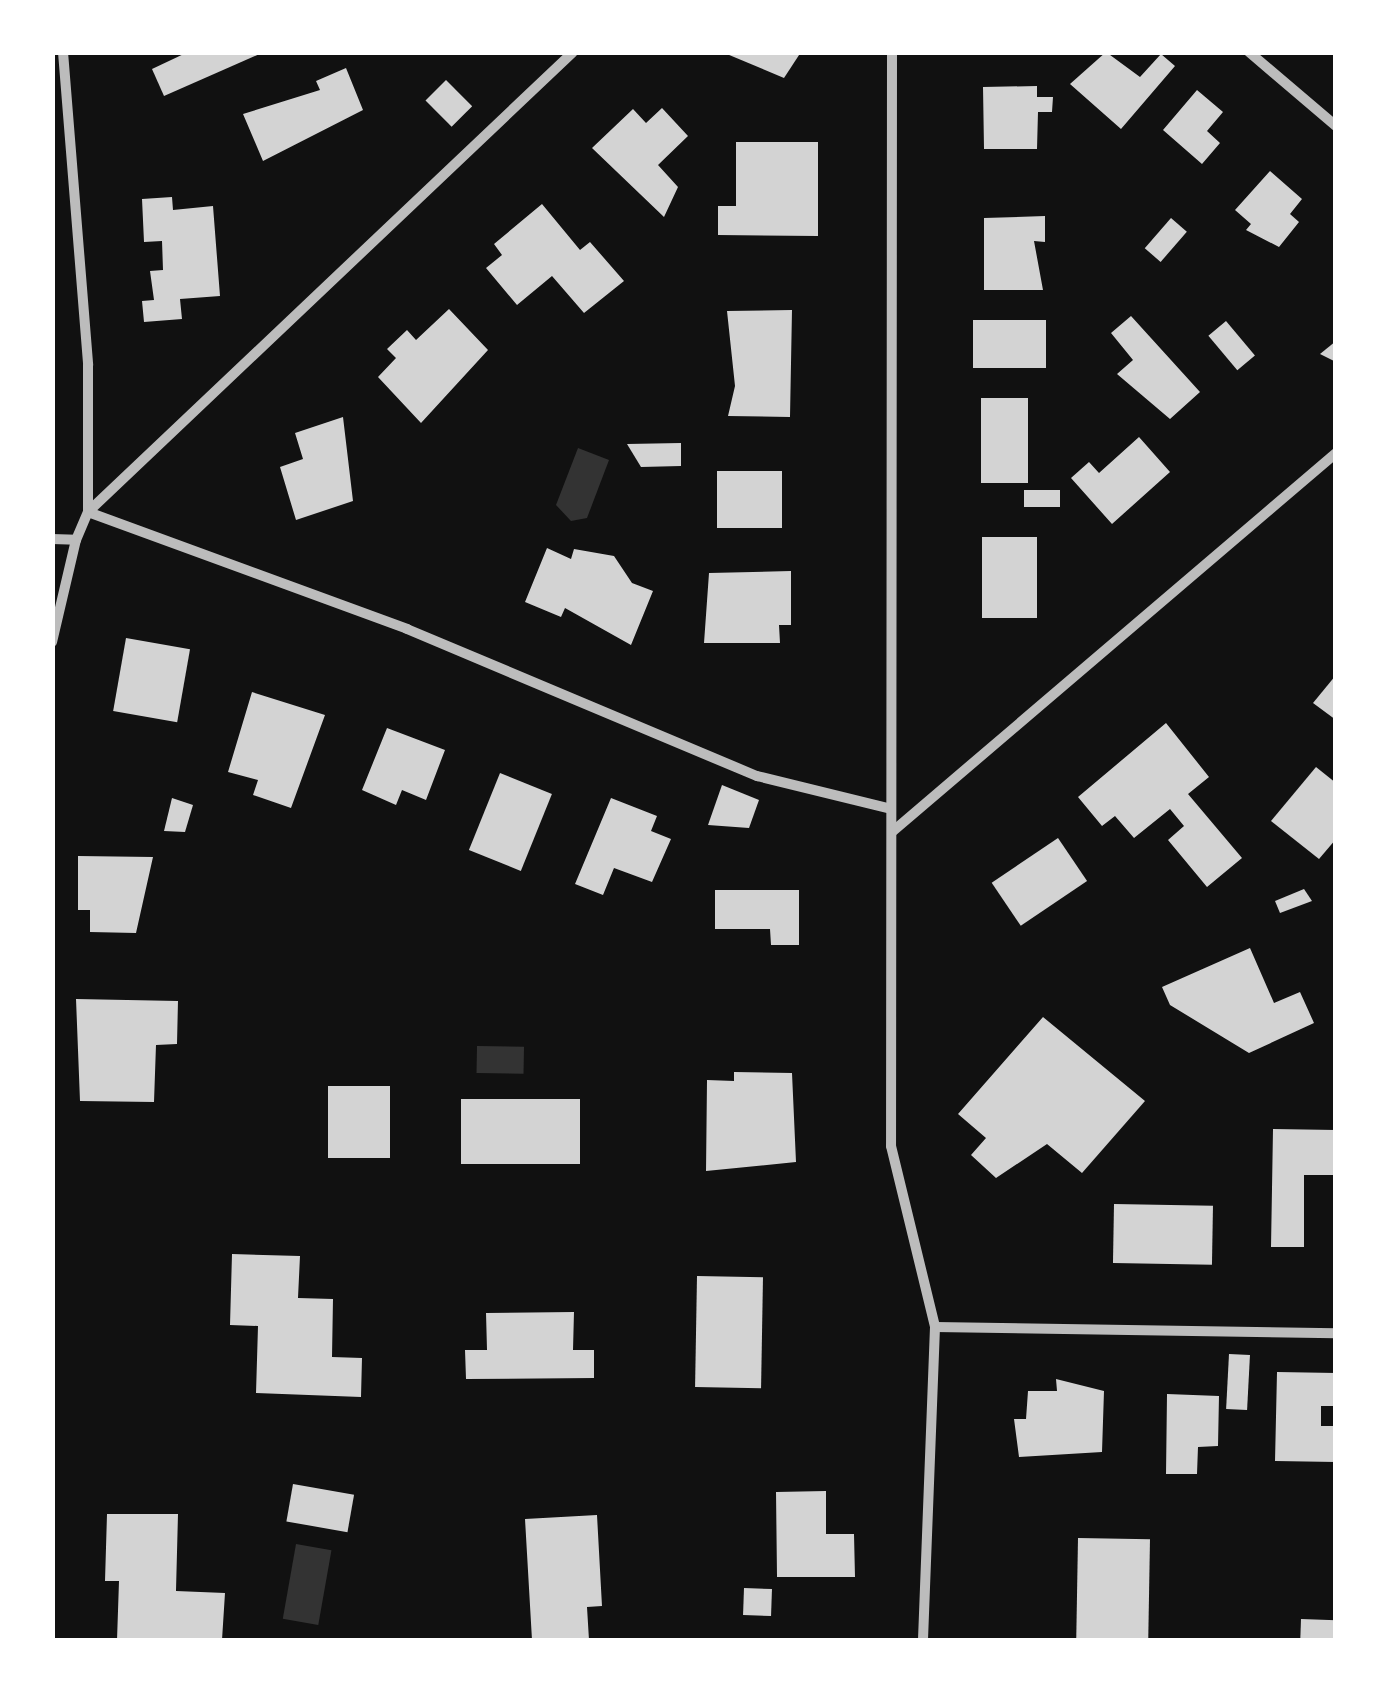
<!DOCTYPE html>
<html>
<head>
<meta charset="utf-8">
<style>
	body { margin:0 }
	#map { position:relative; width:1388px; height:1693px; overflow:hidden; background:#111; font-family:Merriweather,serif }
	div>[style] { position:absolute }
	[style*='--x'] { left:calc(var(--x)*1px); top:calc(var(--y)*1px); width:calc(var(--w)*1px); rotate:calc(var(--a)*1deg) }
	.water>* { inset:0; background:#333; transform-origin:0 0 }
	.building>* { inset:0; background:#d3d3d3; transform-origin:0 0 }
	.minor>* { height:10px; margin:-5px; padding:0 5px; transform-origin:5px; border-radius:5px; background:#bcbcbc }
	span { translate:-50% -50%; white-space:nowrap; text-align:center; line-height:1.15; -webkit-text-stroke:8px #fff; paint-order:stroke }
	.frame { position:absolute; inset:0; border:55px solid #fff; pointer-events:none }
</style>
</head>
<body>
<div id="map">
	<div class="water">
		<div style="clip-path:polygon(578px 448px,609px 460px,587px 518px,571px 521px,556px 505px)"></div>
		<div style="left:477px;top:1046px;width:47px;height:27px;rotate:1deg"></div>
		<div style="left:296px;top:1544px;width:36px;height:76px;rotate:10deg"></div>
	</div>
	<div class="building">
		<div style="clip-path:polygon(188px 52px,264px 52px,164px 96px,152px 69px)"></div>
		<div style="clip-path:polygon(722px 52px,801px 52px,784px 78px)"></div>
		<div style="clip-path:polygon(1106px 52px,1140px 77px,1161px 54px,1175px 66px,1121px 129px,1070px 84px)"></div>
		<div style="clip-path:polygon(346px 68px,363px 110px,263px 161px,243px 114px,320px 90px,316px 81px)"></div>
		<div style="left:446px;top:80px;width:37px;height:29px;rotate:45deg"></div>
		<div style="clip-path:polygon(1037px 86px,1037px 97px,1053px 97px,1052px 112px,1038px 112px,1037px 149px,984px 149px,983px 87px)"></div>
		<div style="clip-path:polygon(1197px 90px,1223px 112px,1207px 131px,1220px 143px,1202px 164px,1163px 130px)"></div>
		<div style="clip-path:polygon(662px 108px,688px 136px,658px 165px,678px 187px,664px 217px,592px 148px,633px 109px,646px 123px)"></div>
		<div style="clip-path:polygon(736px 142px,818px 142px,818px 236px,718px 235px,718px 206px,736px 206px)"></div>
		<div style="clip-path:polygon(1270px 171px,1302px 199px,1290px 214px,1299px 222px,1279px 247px,1246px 230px,1251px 224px,1235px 210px)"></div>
		<div style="clip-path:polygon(172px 197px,173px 210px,213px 206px,220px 296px,180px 299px,182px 319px,144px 322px,142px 301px,154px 300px,150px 271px,163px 270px,162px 241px,144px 242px,142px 199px)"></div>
		<div style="clip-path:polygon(542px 204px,580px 250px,590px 242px,624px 281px,584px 313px,552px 276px,517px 305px,486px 268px,502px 255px,494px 244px)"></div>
		<div style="clip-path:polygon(1045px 216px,1045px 242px,1034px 241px,1043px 290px,984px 290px,984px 218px)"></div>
		<div style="left:1171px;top:218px;width:21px;height:40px;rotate:41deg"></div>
		<div style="clip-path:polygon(449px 309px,488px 350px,421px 423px,378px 377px,396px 358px,387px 349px,407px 330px,416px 340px)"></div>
		<div style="clip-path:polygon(792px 310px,790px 417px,728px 416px,735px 386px,727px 311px)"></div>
		<div style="clip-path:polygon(1131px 316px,1200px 392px,1170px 419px,1117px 374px,1133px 360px,1111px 333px)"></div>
		<div style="left:973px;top:320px;width:73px;height:48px"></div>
		<div style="left:1226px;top:321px;width:45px;height:23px;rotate:50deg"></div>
		<div style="clip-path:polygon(1336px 341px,1336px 362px,1320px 354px)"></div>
		<div style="left:981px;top:398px;width:47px;height:85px"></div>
		<div style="clip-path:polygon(343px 417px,353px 501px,296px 520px,280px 467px,303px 459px,295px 433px)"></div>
		<div style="clip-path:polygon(1139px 437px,1170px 472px,1112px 524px,1071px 478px,1089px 462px,1099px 473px)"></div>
		<div style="clip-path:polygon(681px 443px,681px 466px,641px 467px,627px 444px)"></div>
		<div style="left:717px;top:471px;width:65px;height:57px"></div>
		<div style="left:1024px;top:490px;width:36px;height:17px"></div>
		<div style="left:982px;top:537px;width:55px;height:81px"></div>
		<div style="clip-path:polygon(547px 548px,571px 559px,574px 549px,614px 556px,632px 583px,653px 591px,631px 645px,565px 608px,561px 617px,525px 602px)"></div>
		<div style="clip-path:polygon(791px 571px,791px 625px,779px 625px,780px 643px,704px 643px,709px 573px)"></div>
		<div style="left:126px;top:638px;width:65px;height:74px;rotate:10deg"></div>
		<div style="clip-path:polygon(1336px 675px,1336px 720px,1313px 703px)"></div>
		<div style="clip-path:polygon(252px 692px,325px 715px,291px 808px,253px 795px,258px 780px,228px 772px)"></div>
		<div style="clip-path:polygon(1166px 723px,1209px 777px,1188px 794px,1242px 858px,1207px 887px,1168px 840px,1184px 826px,1170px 809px,1134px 838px,1115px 816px,1102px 826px,1078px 797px)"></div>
		<div style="clip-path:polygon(387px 728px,445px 750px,426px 800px,402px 790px,396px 805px,362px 790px)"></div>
		<div style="clip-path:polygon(1316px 767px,1336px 783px,1336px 839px,1319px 859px,1271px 821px)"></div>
		<div style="left:500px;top:773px;width:56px;height:83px;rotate:22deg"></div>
		<div style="clip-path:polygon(722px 785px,759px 800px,749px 828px,708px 825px)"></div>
		<div style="clip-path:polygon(172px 798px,193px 805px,185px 832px,164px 831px)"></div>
		<div style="clip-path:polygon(611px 798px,657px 816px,651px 831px,671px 839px,652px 882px,614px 868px,603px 895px,575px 884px)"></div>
		<div style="left:1058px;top:838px;width:52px;height:80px;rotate:56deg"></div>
		<div style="clip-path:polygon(78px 856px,153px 857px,136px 933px,90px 932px,90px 910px,78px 910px)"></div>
		<div style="clip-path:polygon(1304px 889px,1312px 901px,1280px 913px,1275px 901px)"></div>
		<div style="clip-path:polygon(715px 890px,799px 890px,799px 945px,771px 945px,770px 929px,715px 929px)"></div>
		<div style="clip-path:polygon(1250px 948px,1274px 1003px,1300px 992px,1314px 1023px,1249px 1053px,1170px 1005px,1162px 987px)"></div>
		<div style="clip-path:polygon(76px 999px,178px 1001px,177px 1044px,156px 1045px,154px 1102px,80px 1101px)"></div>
		<div style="clip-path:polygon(1043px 1017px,1145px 1101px,1082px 1173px,1047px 1144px,996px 1178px,971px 1155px,986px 1138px,958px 1114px)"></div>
		<div style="clip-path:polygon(734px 1072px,792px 1073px,796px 1162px,706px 1171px,707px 1080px,734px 1081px)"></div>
		<div style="left:328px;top:1086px;width:62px;height:72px"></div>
		<div style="left:461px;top:1099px;width:119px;height:65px"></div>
		<div style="clip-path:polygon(1273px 1129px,1336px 1130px,1336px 1175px,1304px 1175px,1304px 1247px,1271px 1247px)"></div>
		<div style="left:1114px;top:1204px;width:99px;height:59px;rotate:1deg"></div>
		<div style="clip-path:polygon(232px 1254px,300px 1256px,298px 1298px,333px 1299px,332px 1357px,362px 1358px,361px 1397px,256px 1393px,258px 1326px,230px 1325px)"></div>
		<div style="left:697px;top:1276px;width:66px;height:111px;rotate:1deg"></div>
		<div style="clip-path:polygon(574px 1312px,573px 1350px,594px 1350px,594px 1378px,466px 1379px,465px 1350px,487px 1350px,486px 1313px)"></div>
		<div style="left:1229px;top:1354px;width:21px;height:55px;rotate:3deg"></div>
		<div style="clip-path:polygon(1277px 1372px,1336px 1373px,1336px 1406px,1321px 1406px,1321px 1426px,1336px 1426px,1336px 1462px,1275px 1461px)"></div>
		<div style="clip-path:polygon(1056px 1379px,1104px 1391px,1102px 1452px,1019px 1457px,1014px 1419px,1026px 1419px,1028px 1391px,1057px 1391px)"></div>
		<div style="clip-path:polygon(1167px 1394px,1219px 1396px,1218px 1446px,1198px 1447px,1197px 1474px,1166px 1474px)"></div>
		<div style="left:293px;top:1484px;width:62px;height:38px;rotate:10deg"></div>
		<div style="clip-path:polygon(826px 1491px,826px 1534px,854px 1534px,855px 1577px,777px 1577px,776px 1492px)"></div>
		<div style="clip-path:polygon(107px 1514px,178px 1514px,176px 1591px,225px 1593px,222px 1640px,117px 1640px,119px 1581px,105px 1581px)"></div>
		<div style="clip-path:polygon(597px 1515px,602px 1606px,587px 1607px,589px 1640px,532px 1640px,525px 1519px)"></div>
		<div style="left:1078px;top:1538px;width:72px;height:102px;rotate:1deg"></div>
		<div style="left:744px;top:1588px;width:28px;height:27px;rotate:2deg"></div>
		<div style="left:1301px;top:1619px;width:35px;height:21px;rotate:2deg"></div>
	</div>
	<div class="minor">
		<div style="--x:63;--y:52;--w:314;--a:85.4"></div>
		<div style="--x:88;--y:365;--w:147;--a:90"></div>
		<div style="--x:88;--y:512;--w:340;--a:20.1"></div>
		<div style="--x:407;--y:629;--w:380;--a:22.8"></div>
		<div style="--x:757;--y:776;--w:138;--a:13.8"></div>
		<div style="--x:892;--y:52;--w:1094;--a:90.05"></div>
		<div style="--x:891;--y:1146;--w:186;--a:76.3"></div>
		<div style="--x:935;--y:1327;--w:313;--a:92.2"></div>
		<div style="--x:1249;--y:52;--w:114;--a:40.4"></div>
		<div style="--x:52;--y:539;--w:24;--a:2"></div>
		<div style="--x:76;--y:540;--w:30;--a:-67"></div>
		<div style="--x:88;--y:512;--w:668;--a:-43.48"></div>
		<div style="--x:52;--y:642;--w:105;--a:-76.8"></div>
		<div style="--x:892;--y:832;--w:584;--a:-40.48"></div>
		<div style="--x:935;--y:1327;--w:401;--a:0.9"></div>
	</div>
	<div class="frame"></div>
</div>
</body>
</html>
